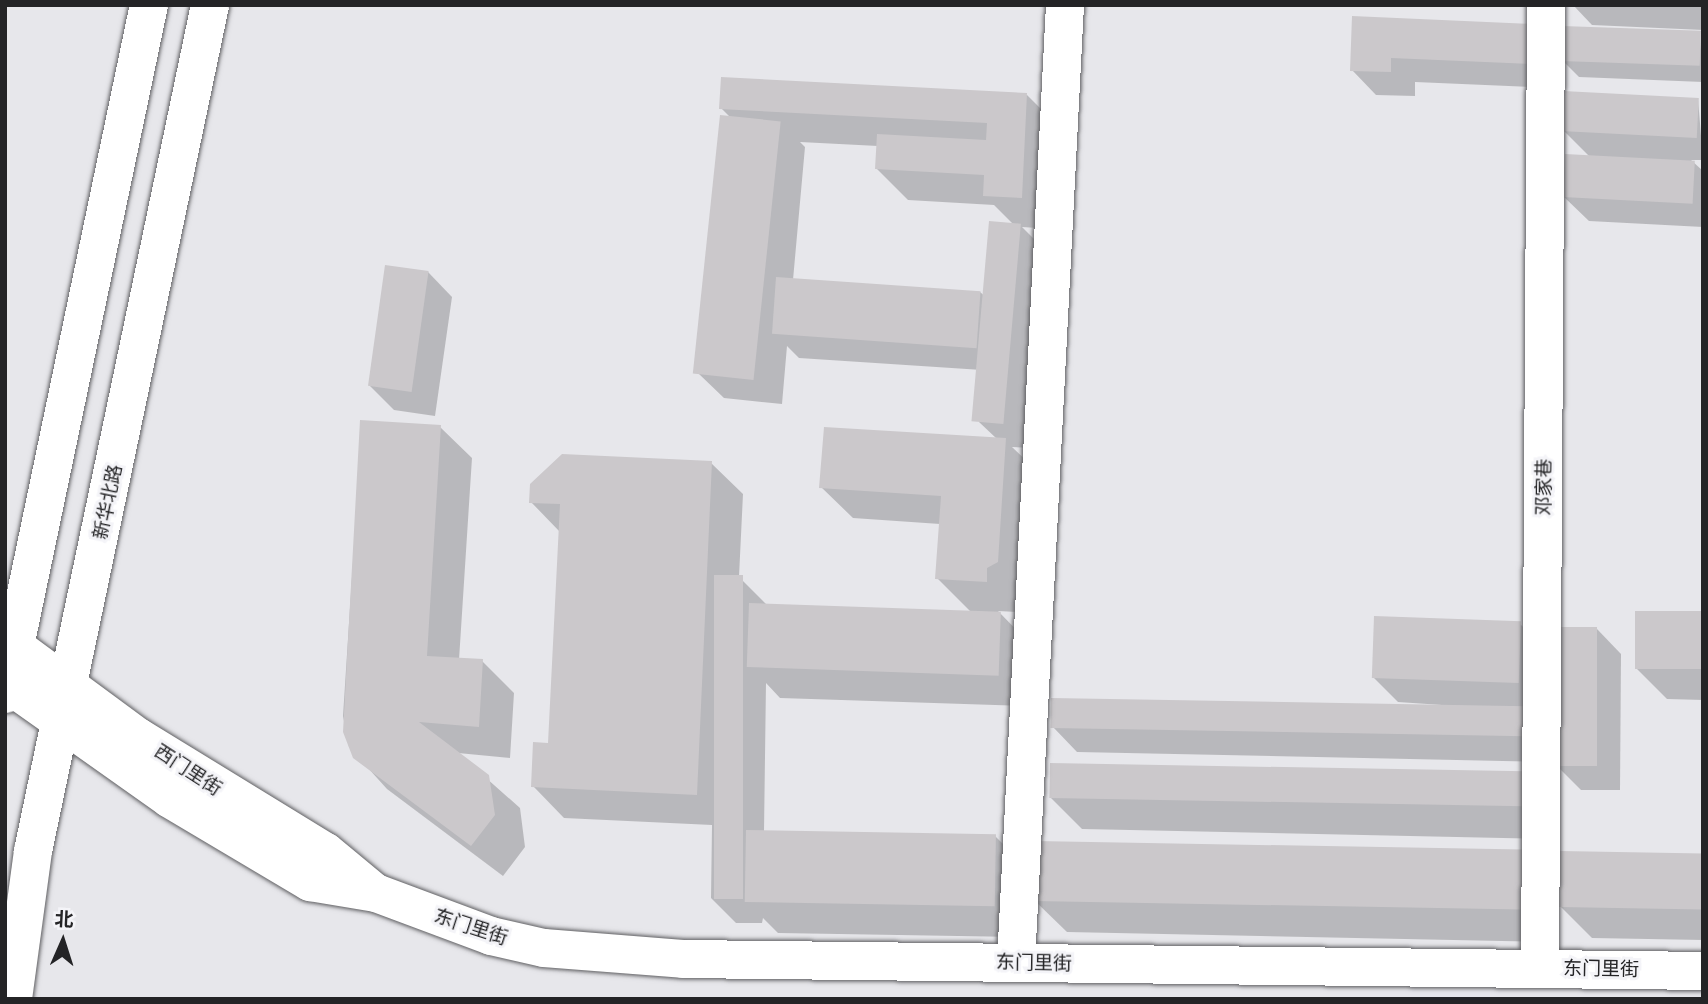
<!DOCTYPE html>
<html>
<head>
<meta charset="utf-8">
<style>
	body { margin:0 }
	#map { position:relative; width:1708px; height:1004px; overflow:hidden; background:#e7e7eb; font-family:Montserrat,"Noto Sans SC",sans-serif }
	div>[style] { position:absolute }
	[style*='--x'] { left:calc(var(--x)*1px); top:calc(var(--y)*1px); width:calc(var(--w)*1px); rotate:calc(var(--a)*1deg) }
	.shadow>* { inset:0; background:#0003 }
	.building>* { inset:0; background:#cbc8cb; transform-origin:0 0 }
	.roads { filter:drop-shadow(0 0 2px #5f5f62) drop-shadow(0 0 2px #5f5f62) }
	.street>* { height:38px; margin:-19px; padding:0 19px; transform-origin:19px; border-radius:19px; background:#fff }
	.secondary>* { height:38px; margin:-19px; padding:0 19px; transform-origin:19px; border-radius:19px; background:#fff }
	.primary>* { height:38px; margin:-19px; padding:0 19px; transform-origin:19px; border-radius:19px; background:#fff }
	span { translate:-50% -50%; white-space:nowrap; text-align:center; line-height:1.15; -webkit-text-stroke:6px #f4f4f8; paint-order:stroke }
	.street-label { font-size:19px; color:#242426 }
	.frame { position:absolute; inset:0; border:7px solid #242426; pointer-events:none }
	.north { position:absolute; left:28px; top:906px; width:70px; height:70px; -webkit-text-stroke:5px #f4f4f8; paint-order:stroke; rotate:3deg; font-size:19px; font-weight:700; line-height:28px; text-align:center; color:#242426 }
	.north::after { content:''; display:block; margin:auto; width:24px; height:32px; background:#242426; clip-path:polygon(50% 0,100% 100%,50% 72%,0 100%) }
</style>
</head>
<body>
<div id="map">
	<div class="shadow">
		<div style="clip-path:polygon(1573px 5px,1703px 5px,1703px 30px,1592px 25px)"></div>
		<div style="clip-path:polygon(1353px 18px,1532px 25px,1555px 88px,1415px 82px,1415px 96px,1376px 95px,1352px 70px)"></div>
		<div style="clip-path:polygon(1700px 34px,1703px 82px,1579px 77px,1562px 60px)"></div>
		<div style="clip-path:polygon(evenodd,1027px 95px,1058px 126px,1053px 229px,1022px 227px,1045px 250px,1033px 448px,1012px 447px,1037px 471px,1017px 612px,998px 611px,1031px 645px,1029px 706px,780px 698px,766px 683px,764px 832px,995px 836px,1027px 868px,1025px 937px,778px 933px,763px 918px,762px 923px,736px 923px,711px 898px,712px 825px,564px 818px,533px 786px,550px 745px,560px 532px,531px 502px,711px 463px,743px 494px,739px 577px,767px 605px,971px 612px,937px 578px,940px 524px,853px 518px,821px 487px,997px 439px,979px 422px,982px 370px,799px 358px,787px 346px,782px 404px,724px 398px,699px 374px,731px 118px,721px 108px,1027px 95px,800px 142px,878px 146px,877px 169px,908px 200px,994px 205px,1014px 225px,987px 298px,980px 292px,793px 280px,805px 147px,800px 142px)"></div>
		<div style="clip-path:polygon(1698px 99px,1703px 160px,1691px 160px,1703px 171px,1703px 227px,1589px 221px,1564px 197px,1590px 157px,1563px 130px)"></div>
		<div style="clip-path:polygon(428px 272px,452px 297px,435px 416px,394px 410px,370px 386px)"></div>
		<div style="clip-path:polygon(362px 422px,440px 427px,472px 458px,459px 660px,482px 661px,514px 693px,510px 758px,458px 753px,520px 808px,525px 847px,503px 876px,387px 789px,349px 747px,343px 716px)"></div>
		<div style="clip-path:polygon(1703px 613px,1703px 700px,1667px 699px,1636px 668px)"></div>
		<div style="clip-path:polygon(1520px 624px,1545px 648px,1552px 762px,1077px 752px,1053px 727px,1515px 710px,1398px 702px,1373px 677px)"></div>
		<div style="clip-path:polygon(1597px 629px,1621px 654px,1620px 790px,1581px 790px,1556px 765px)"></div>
		<div style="clip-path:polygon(1524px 775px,1555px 839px,1082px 829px,1051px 798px)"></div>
		<div style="clip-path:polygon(1523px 853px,1553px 942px,1067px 932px,1035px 901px)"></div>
		<div style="clip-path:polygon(1703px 855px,1703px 940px,1592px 938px,1560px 906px)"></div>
	</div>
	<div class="building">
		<div style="clip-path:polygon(1352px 16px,1533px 24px,1531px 64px,1391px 58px,1391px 72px,1350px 71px)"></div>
		<div style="left:1562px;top:26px;width:139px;height:35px;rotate:2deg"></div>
		<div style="clip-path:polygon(721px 77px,1027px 93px,1022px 198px,983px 196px,984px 175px,875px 169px,877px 134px,986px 140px,987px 123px,719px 109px)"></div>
		<div style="left:1563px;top:91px;width:136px;height:40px;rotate:3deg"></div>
		<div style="left:720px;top:115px;width:61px;height:260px;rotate:6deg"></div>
		<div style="left:1565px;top:154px;width:130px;height:43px;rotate:3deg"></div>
		<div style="left:989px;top:221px;width:32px;height:201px;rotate:5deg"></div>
		<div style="left:385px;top:265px;width:44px;height:122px;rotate:8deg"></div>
		<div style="left:776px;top:277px;width:205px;height:57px;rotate:4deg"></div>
		<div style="clip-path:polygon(360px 420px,441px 425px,427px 656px,483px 659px,479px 727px,419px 722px,489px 775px,495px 815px,471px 846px,353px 758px,343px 732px)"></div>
		<div style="clip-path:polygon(824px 427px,1006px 438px,998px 562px,987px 568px,987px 582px,935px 579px,941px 496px,819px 488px)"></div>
		<div style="clip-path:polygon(562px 454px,712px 461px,697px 795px,531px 787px,533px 742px,548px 743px,560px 504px,529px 503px,530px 484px)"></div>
		<div style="left:714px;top:575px;width:29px;height:324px"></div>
		<div style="left:749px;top:603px;width:252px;height:64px;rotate:2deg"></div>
		<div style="left:1635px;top:611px;width:68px;height:58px"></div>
		<div style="left:1374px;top:616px;width:147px;height:62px;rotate:2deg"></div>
		<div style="left:1555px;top:627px;width:42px;height:139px"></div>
		<div style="left:1051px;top:698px;width:478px;height:30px;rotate:1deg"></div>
		<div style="left:1050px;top:763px;width:475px;height:35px;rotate:1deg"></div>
		<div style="left:746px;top:830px;width:250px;height:72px;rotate:1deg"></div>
		<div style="left:1035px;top:841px;width:488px;height:60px;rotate:1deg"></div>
		<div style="left:1560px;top:851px;width:143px;height:56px;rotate:1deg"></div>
	</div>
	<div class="roads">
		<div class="street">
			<div style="--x:1016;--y:962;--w:958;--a:-87.07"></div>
			<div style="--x:1540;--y:969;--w:964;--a:-89.64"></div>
		</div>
		<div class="secondary">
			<div style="--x:5;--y:639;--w:165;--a:36.4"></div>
			<div style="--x:138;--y:737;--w:220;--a:31.5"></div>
			<div style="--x:326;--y:852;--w:62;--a:39.8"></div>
			<div style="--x:5;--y:682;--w:202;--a:35.3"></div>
			<div style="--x:170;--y:799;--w:163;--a:30.7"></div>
			<div style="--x:310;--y:882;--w:67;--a:9.5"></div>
			<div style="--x:376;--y:893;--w:123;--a:20.5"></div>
			<div style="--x:491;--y:936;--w:54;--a:12.8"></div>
			<div style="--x:544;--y:948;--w:139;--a:4.5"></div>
			<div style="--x:683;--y:959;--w:1020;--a:0.67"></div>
		</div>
		<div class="primary">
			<div style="--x:5;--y:694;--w:704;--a:-78.2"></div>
			<div style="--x:13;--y:999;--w:149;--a:-82.3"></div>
			<div style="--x:33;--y:851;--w:864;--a:-78.18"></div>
		</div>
	</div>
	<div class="street-label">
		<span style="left:1544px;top:487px;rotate:-89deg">邓家巷</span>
		<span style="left:108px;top:502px;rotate:-78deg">新华北路</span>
		<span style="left:188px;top:770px;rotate:33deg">西门里街</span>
		<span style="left:471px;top:927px;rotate:18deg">东门里街</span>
		<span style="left:1034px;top:963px;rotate:1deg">东门里街</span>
		<span style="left:1601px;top:969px;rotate:1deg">东门里街</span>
	</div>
	<div class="frame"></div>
	<div class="north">北</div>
</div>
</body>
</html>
